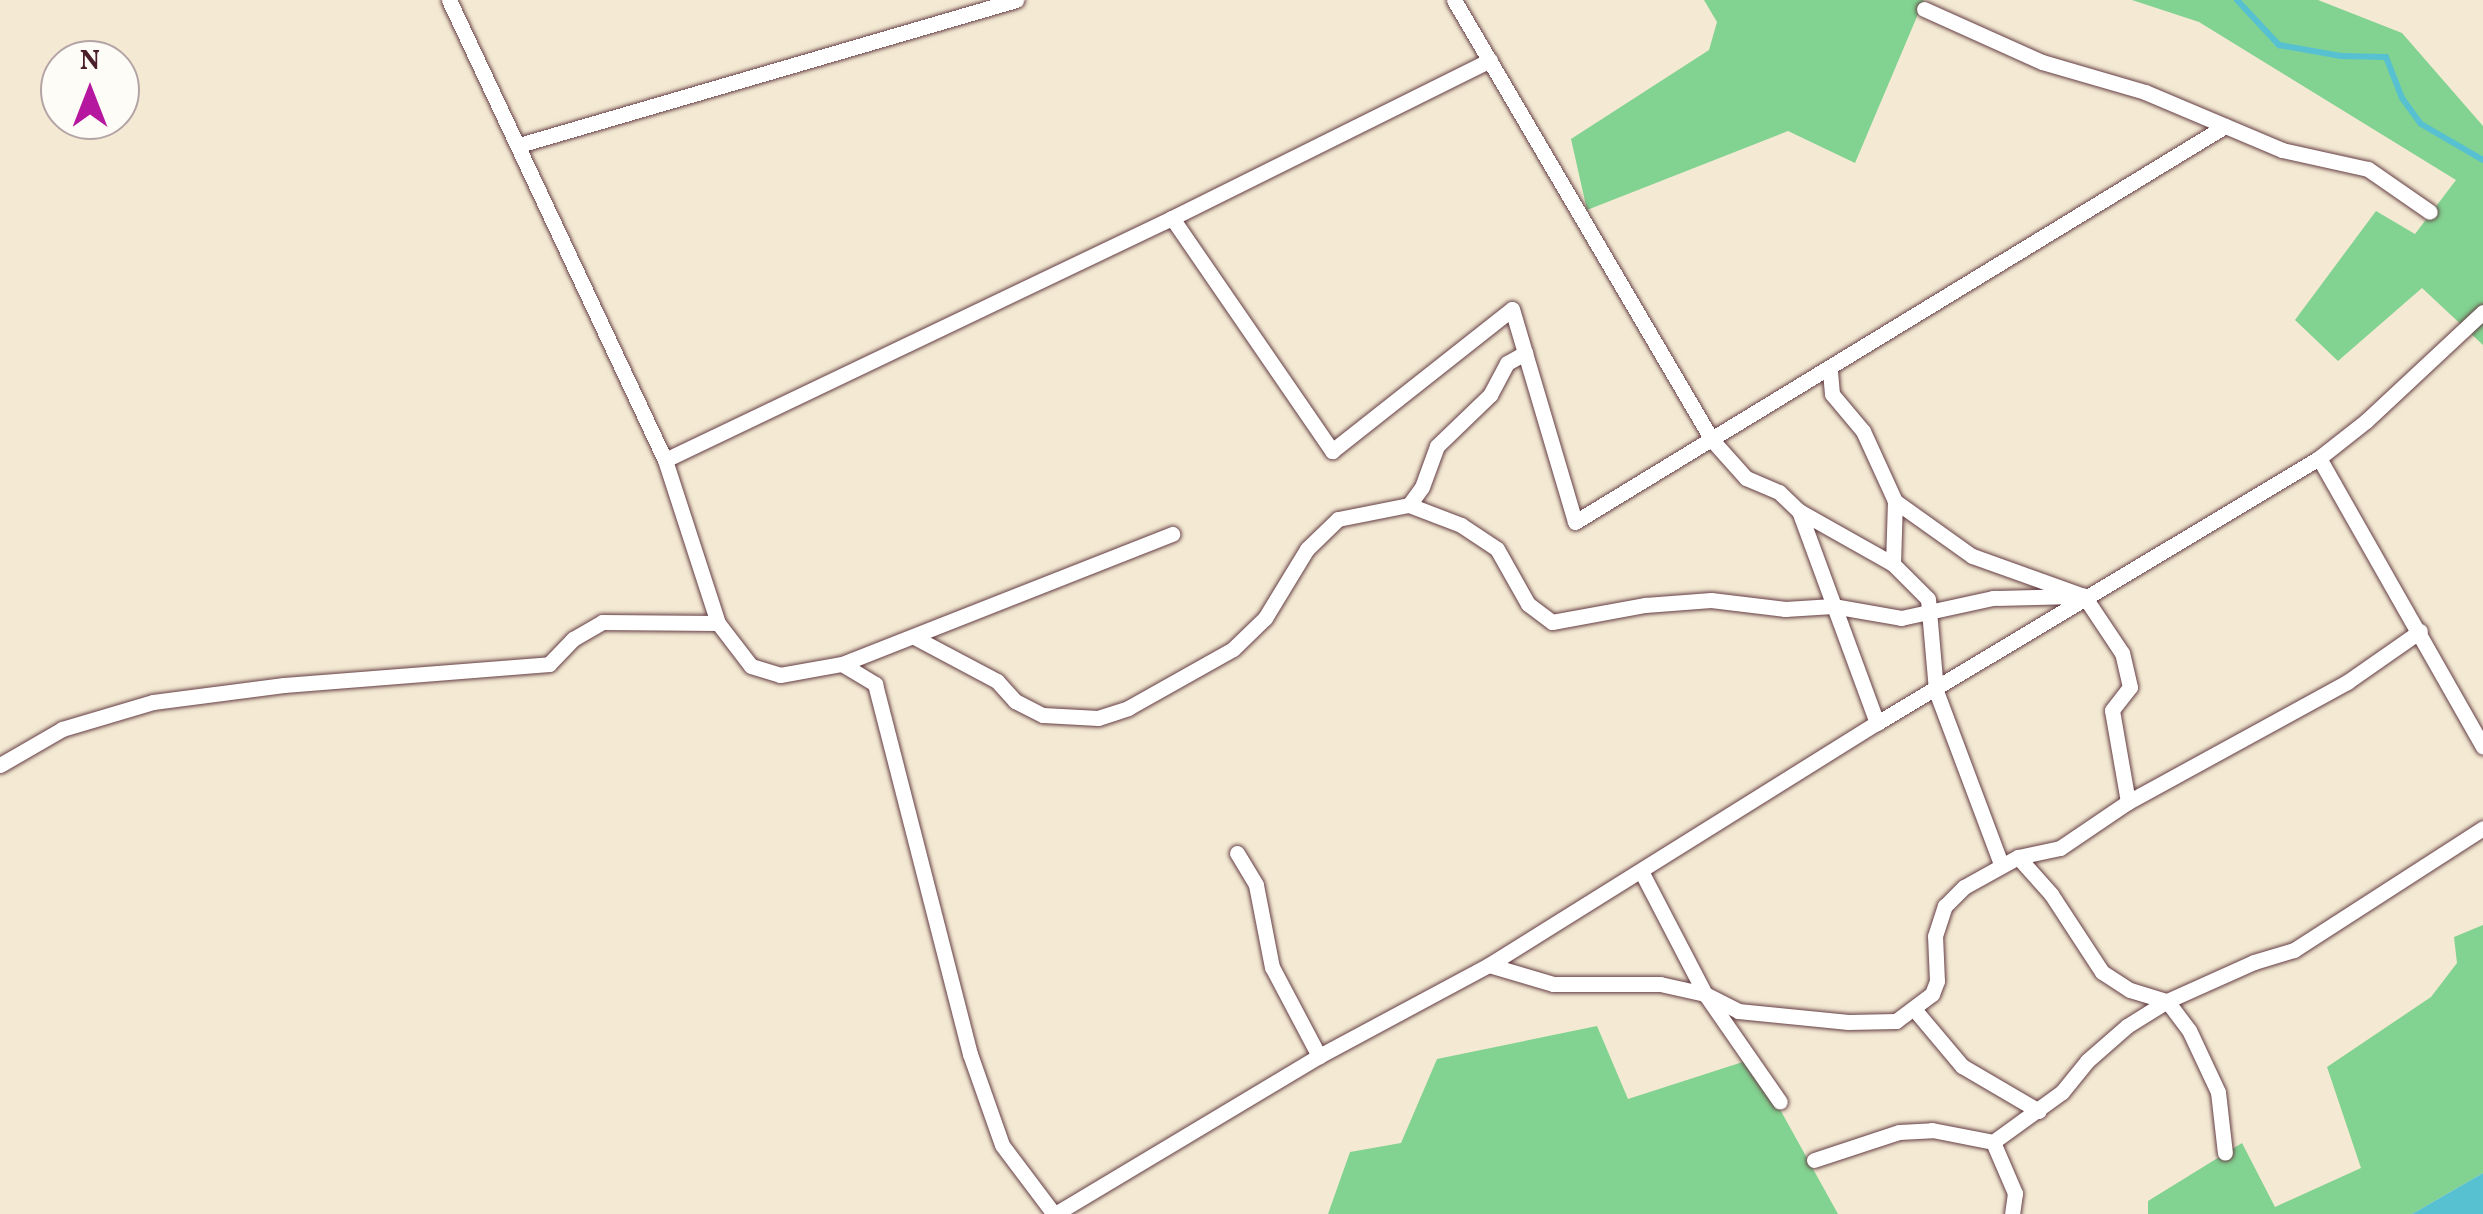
<!DOCTYPE html>
<html>
<head>
<meta charset="utf-8">
<style>
	body { margin:0 }
	#map { position:relative; width:2483px; height:1214px; overflow:hidden; background:#f4ead3; font-family:Vollkorn,serif }
	div>[style] { position:absolute }
	[style*='--x'] { left:calc(var(--x)*1px); top:calc(var(--y)*1px); width:calc(var(--w)*1px); rotate:calc(var(--a)*1deg) }
	.green>* { inset:0; background:#82d291 }
	.water>* { inset:0; background:#57c1d2 }
	.stream>* { height:6px; margin:-3px; padding:0 3px; transform-origin:3px; border-radius:3px; background:#57c1d2 }
	.roads { filter:drop-shadow(0 0 2px #643d44) drop-shadow(0 0 2px #643d44) }
	.minor>* { height:15px; margin:-7.5px; padding:0 7.5px; transform-origin:7.5px; border-radius:7.5px; background:#fff }
	span { translate:-50% -50%; white-space:nowrap; text-align:center; line-height:1.15; -webkit-text-stroke:10px #fdfcf7; paint-order:stroke }
	.north { position:absolute; left:40px; top:40px; width:100px; height:100px; box-sizing:border-box; background:#fdfcf7; border:2px solid #b5a4a5; border-radius:50%; rotate:0deg; font-size:28px; font-weight:700; line-height:40px; text-align:center; color:#4a1f2b }
	.north::after { content:''; display:block; margin:auto; width:35px; height:45px; background:#b5179e; clip-path:polygon(50% 0,100% 100%,50% 72%,0 100%) }
</style>
</head>
<body>
<div id="map">
	<div class="green">
		<div style="clip-path:polygon(1704px 0,1924px 0,1855px 163px,1788px 131px,1587px 210px,1571px 139px,1709px 50px,1717px 22px)"></div>
		<div style="clip-path:polygon(2132px 0,2318px 0,2402px 33px,2483px 126px,2483px 345px,2422px 288px,2338px 361px,2295px 320px,2376px 211px,2415px 234px,2456px 180px,2199px 22px)"></div>
		<div style="clip-path:polygon(2483px 925px,2483px 1173px,2412px 1214px,2148px 1214px,2148px 1201px,2242px 1143px,2275px 1207px,2361px 1168px,2327px 1067px,2431px 997px,2457px 963px,2454px 937px)"></div>
		<div style="clip-path:polygon(1597px 1026px,1628px 1099px,1752px 1059px,1838px 1214px,1328px 1214px,1350px 1152px,1401px 1143px,1437px 1059px)"></div>
	</div>
	<div class="water">
		<div style="clip-path:polygon(2483px 1173px,2483px 1214px,2412px 1214px)"></div>
	</div>
	<div class="stream">
		<div style="--x:2237;--y:0;--w:62;--a:47"></div>
		<div style="--x:2279;--y:45;--w:63;--a:10.1"></div>
		<div style="--x:2341;--y:56;--w:45;--a:1.3"></div>
		<div style="--x:2386;--y:57;--w:44;--a:68.7"></div>
		<div style="--x:2402;--y:98;--w:32;--a:54"></div>
		<div style="--x:2421;--y:124;--w:72;--a:30.1"></div>
	</div>
	<div class="roads">
		<div class="minor">
			<div style="--x:449;--y:0;--w:508;--a:64.85"></div>
			<div style="--x:665;--y:460;--w:171;--a:72"></div>
			<div style="--x:718;--y:623;--w:54;--a:52.5"></div>
			<div style="--x:751;--y:666;--w:30;--a:17"></div>
			<div style="--x:780;--y:675;--w:63;--a:-10.1"></div>
			<div style="--x:842;--y:664;--w:39;--a:31"></div>
			<div style="--x:875;--y:684;--w:382;--a:75.6"></div>
			<div style="--x:970;--y:1054;--w:96;--a:70.6"></div>
			<div style="--x:1002;--y:1145;--w:86;--a:53"></div>
			<div style="--x:1454;--y:0;--w:510;--a:59.61"></div>
			<div style="--x:1712;--y:440;--w:51;--a:48.2"></div>
			<div style="--x:1746;--y:478;--w:36;--a:23"></div>
			<div style="--x:1779;--y:492;--w:28;--a:44"></div>
			<div style="--x:1799;--y:511;--w:226;--a:69.8"></div>
			<div style="--x:1924;--y:9;--w:129;--a:24.2"></div>
			<div style="--x:2042;--y:62;--w:107;--a:16.2"></div>
			<div style="--x:2145;--y:92;--w:149;--a:22.9"></div>
			<div style="--x:2282;--y:150;--w:88;--a:12.5"></div>
			<div style="--x:2368;--y:169;--w:75;--a:34.7"></div>
			<div style="--x:519;--y:145;--w:518;--a:-16.26"></div>
			<div style="--x:1172;--y:218;--w:283;--a:55.5"></div>
			<div style="--x:1332;--y:451;--w:229;--a:-38.3"></div>
			<div style="--x:1512;--y:309;--w:222;--a:73.5"></div>
			<div style="--x:1575;--y:522;--w:761;--a:-31.35"></div>
			<div style="--x:2319;--y:458;--w:332;--a:60.4"></div>
			<div style="--x:665;--y:460;--w:562;--a:-25.52"></div>
			<div style="--x:1172;--y:218;--w:355;--a:-26.4"></div>
			<div style="--x:1409;--y:505;--w:56;--a:21"></div>
			<div style="--x:1461;--y:525;--w:43;--a:33.7"></div>
			<div style="--x:1497;--y:549;--w:63;--a:60.6"></div>
			<div style="--x:1528;--y:604;--w:30;--a:37"></div>
			<div style="--x:1552;--y:622;--w:95;--a:-10.4"></div>
			<div style="--x:1645;--y:605;--w:66;--a:-4.3"></div>
			<div style="--x:1711;--y:600;--w:75;--a:6.9"></div>
			<div style="--x:1785;--y:609;--w:48;--a:-3.6"></div>
			<div style="--x:1833;--y:606;--w:69;--a:10"></div>
			<div style="--x:1901;--y:618;--w:94;--a:-12.3"></div>
			<div style="--x:1993;--y:598;--w:82;--a:-1.4"></div>
			<div style="--x:1799;--y:511;--w:108;--a:29.4"></div>
			<div style="--x:1893;--y:564;--w:49;--a:45"></div>
			<div style="--x:1928;--y:599;--w:92;--a:85"></div>
			<div style="--x:1936;--y:691;--w:185;--a:69.4"></div>
			<div style="--x:1893;--y:564;--w:63;--a:-88.2"></div>
			<div style="--x:916;--y:638;--w:92;--a:28"></div>
			<div style="--x:997;--y:681;--w:27;--a:48"></div>
			<div style="--x:1015;--y:701;--w:31;--a:27"></div>
			<div style="--x:1043;--y:715;--w:55;--a:3.1"></div>
			<div style="--x:1098;--y:718;--w:32;--a:-18"></div>
			<div style="--x:1128;--y:708;--w:120;--a:-29.3"></div>
			<div style="--x:1233;--y:649;--w:45;--a:-44.1"></div>
			<div style="--x:1265;--y:618;--w:81;--a:-58.7"></div>
			<div style="--x:1307;--y:549;--w:43;--a:-44.1"></div>
			<div style="--x:1338;--y:519;--w:72;--a:-11.2"></div>
			<div style="--x:1409;--y:505;--w:22;--a:-54"></div>
			<div style="--x:1422;--y:487;--w:44;--a:-69.9"></div>
			<div style="--x:1437;--y:446;--w:74;--a:-43.9"></div>
			<div style="--x:1490;--y:395;--w:36;--a:-62"></div>
			<div style="--x:1507;--y:363;--w:21;--a:-29"></div>
			<div style="--x:842;--y:664;--w:355;--a:-21.5"></div>
			<div style="--x:0;--y:765;--w:72;--a:-30.1"></div>
			<div style="--x:62;--y:729;--w:95;--a:-16.5"></div>
			<div style="--x:153;--y:702;--w:132;--a:-7.4"></div>
			<div style="--x:284;--y:685;--w:266;--a:-4.5"></div>
			<div style="--x:549;--y:664;--w:35;--a:-46"></div>
			<div style="--x:573;--y:639;--w:34;--a:-30"></div>
			<div style="--x:602;--y:622;--w:116;--a:0.5"></div>
			<div style="--x:2128;--y:802;--w:250;--a:-28.7"></div>
			<div style="--x:2347;--y:682;--w:89;--a:-34.9"></div>
			<div style="--x:1237;--y:853;--w:37;--a:59"></div>
			<div style="--x:1256;--y:885;--w:84;--a:79"></div>
			<div style="--x:1272;--y:967;--w:101;--a:62.2"></div>
			<div style="--x:2018;--y:857;--w:50;--a:48.3"></div>
			<div style="--x:2051;--y:894;--w:93;--a:56.8"></div>
			<div style="--x:2102;--y:972;--w:33;--a:33"></div>
			<div style="--x:2130;--y:990;--w:39;--a:17"></div>
			<div style="--x:2167;--y:1001;--w:36;--a:53"></div>
			<div style="--x:2189;--y:1030;--w:68;--a:64.9"></div>
			<div style="--x:2218;--y:1092;--w:61;--a:83.5"></div>
			<div style="--x:1641;--y:871;--w:139;--a:62.5"></div>
			<div style="--x:1705;--y:994;--w:131;--a:55.2"></div>
			<div style="--x:1489;--y:965;--w:67;--a:16.5"></div>
			<div style="--x:1553;--y:984;--w:107;--a:0"></div>
			<div style="--x:1660;--y:984;--w:46;--a:12.5"></div>
			<div style="--x:1705;--y:994;--w:37;--a:27"></div>
			<div style="--x:1738;--y:1011;--w:111;--a:5.7"></div>
			<div style="--x:1848;--y:1022;--w:48;--a:-1.2"></div>
			<div style="--x:1896;--y:1021;--w:45;--a:-36.9"></div>
			<div style="--x:1932;--y:994;--w:14;--a:-69"></div>
			<div style="--x:1937;--y:981;--w:45;--a:-92.5"></div>
			<div style="--x:1935;--y:936;--w:32;--a:-72"></div>
			<div style="--x:1945;--y:906;--w:27;--a:-45"></div>
			<div style="--x:1964;--y:887;--w:62;--a:-29.1"></div>
			<div style="--x:2018;--y:857;--w:43;--a:-12.1"></div>
			<div style="--x:2060;--y:848;--w:82;--a:-34.1"></div>
			<div style="--x:2128;--y:802;--w:93;--a:-99.9"></div>
			<div style="--x:2112;--y:710;--w:29;--a:-52"></div>
			<div style="--x:2130;--y:687;--w:35;--a:-103"></div>
			<div style="--x:2122;--y:653;--w:69;--a:-123.7"></div>
			<div style="--x:2084;--y:596;--w:119;--a:-160.3"></div>
			<div style="--x:1972;--y:556;--w:95;--a:-144.5"></div>
			<div style="--x:1895;--y:501;--w:77;--a:-114.6"></div>
			<div style="--x:1863;--y:431;--w:48;--a:-130"></div>
			<div style="--x:1832;--y:394;--w:25;--a:-95"></div>
			<div style="--x:1914;--y:1009;--w:75;--a:49.9"></div>
			<div style="--x:1962;--y:1066;--w:89;--a:30.3"></div>
			<div style="--x:1993;--y:1142;--w:56;--a:66.7"></div>
			<div style="--x:2015;--y:1193;--w:21;--a:98"></div>
			<div style="--x:1814;--y:1160;--w:89;--a:-18.2"></div>
			<div style="--x:1899;--y:1132;--w:33;--a:-3"></div>
			<div style="--x:1932;--y:1130;--w:62;--a:11.1"></div>
			<div style="--x:1993;--y:1142;--w:85;--a:-35.9"></div>
			<div style="--x:2062;--y:1092;--w:40;--a:-51"></div>
			<div style="--x:2087;--y:1061;--w:53;--a:-41.2"></div>
			<div style="--x:2127;--y:1026;--w:47;--a:-32"></div>
			<div style="--x:2167;--y:1001;--w:95;--a:-24.1"></div>
			<div style="--x:2254;--y:962;--w:42;--a:-16.7"></div>
			<div style="--x:2294;--y:950;--w:225;--a:-32.8"></div>
			<div style="--x:1055;--y:1214;--w:308;--a:-30.9"></div>
			<div style="--x:1319;--y:1056;--w:193;--a:-28.2"></div>
			<div style="--x:1489;--y:965;--w:457;--a:-32"></div>
			<div style="--x:1877;--y:723;--w:515;--a:-30.94"></div>
			<div style="--x:2319;--y:458;--w:60;--a:-38.2"></div>
			<div style="--x:2366;--y:421;--w:160;--a:-43"></div>
		</div>
	</div>
	<div class="north">N</div>
</div>
</body>
</html>
